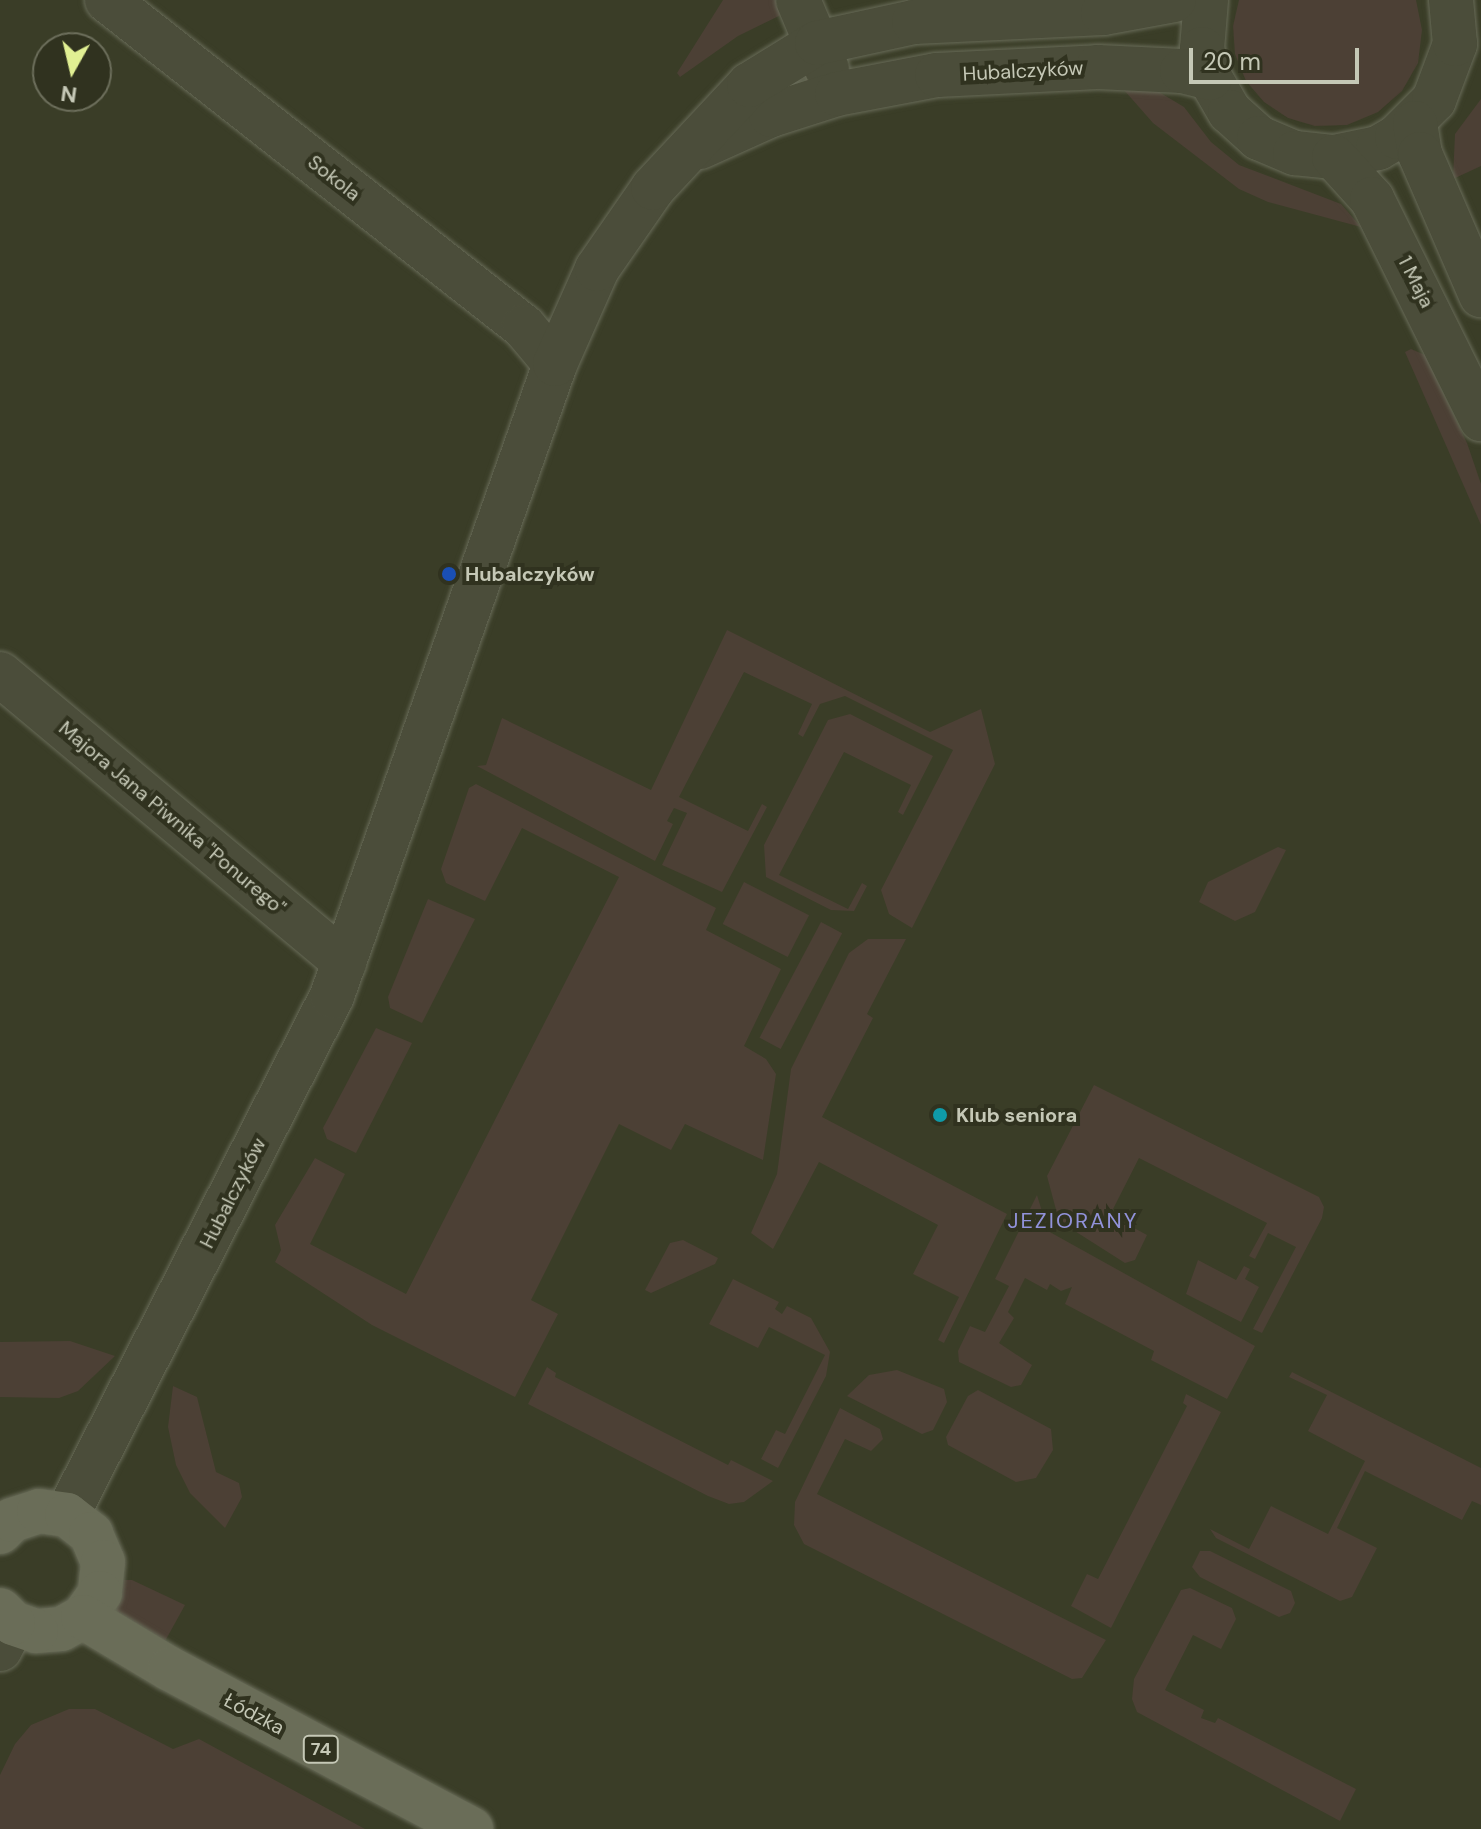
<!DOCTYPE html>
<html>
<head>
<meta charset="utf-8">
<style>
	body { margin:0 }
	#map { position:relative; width:1481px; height:1829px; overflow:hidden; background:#3a3d27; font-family:"DM Sans",sans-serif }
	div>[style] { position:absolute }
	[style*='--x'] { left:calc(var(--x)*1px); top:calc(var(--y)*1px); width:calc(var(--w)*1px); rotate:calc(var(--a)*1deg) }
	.green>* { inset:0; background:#4c4035; transform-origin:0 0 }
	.roads { filter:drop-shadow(0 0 2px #686b58) drop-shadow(0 0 2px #686b58) }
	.minor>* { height:44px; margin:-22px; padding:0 22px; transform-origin:22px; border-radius:22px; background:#4b4d3a }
	.major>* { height:44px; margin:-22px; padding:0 22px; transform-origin:22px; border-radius:22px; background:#6a6d58 }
	.dots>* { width:22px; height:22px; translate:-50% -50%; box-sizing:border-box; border:4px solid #30321f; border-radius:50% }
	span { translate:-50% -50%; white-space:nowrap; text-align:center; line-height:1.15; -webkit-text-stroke:8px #30321f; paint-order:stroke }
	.shield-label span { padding:2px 6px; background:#30321f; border:2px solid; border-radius:6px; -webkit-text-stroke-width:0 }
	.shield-label { font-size:18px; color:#c5c8b6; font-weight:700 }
	.street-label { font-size:20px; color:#c5c8b6 }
	.poi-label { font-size:20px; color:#c5c8b6; font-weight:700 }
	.left { translate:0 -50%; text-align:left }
	.neighbourhood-label { font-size:22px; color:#9192da; letter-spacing:2px }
	.north { position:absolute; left:32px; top:32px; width:80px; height:80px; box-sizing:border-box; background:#30321f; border:2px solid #6c6e5b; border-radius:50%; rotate:188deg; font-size:22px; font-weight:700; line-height:32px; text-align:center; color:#c5c8b6 }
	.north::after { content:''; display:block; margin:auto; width:28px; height:36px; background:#e1f093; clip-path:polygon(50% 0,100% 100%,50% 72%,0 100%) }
	.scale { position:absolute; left:1189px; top:48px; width:170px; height:36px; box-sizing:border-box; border:4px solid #c5c8b6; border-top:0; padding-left:10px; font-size:24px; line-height:28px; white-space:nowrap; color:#c5c8b6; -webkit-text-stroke:6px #30321f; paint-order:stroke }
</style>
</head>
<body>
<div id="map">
	<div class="green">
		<div style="clip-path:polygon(723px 0,778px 0,781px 15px,738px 36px,680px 77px,677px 73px)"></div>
		<div style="clip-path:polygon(1239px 0,1416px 0,1422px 30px,1418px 63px,1402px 91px,1378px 112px,1347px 125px,1315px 126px,1288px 118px,1264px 102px,1246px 81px,1235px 54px,1233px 26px)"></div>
		<div style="clip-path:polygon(1124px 90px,1159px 92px,1184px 107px,1211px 142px,1239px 165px,1341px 204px,1361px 227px,1268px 202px,1239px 189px,1153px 123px)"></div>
		<div style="clip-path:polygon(1481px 99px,1481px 166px,1453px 179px,1455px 134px)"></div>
		<div style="clip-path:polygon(1411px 349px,1425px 355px,1467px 443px,1481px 484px,1481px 525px,1405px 352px)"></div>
		<div style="clip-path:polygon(727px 630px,930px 732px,981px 709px,995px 764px,912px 928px,889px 914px,881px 890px,953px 750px,845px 696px,820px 704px,803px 737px,798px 734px,812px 704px,744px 672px,679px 797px,748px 831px,762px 804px,767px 807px,722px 892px,662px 865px,687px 813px,674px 808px,667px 821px,673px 824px,655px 861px,477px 766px,486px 765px,502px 718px,651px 790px)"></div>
		<div style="clip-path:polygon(850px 714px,933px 756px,903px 815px,898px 812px,911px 785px,844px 752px,779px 875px,848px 909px,862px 883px,867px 886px,854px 911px,831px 910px,766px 877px,764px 845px,828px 720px)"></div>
		<div style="clip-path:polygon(476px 784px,716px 908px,706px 930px,781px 969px,744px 1046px,766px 1059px,776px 1074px,763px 1160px,685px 1124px,671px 1150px,619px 1124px,531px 1300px,558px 1314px,515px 1397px,372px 1325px,275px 1262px,281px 1250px,275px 1225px,315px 1158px,345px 1174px,310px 1244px,406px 1294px,619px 877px,522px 828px,485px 901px,446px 883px,441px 869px,469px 788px)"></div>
		<div style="clip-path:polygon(1278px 847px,1286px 850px,1255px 912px,1235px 921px,1199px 902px,1208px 882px)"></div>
		<div style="left:744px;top:882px;width:73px;height:47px;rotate:27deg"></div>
		<div style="clip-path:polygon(428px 899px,475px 919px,422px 1023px,390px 1008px,388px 997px)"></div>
		<div style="left:821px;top:922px;width:24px;height:131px;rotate:28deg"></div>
		<div style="clip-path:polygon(868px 939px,906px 939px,867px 1014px,873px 1018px,822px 1117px,1007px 1214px,944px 1343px,938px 1340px,959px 1297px,913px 1274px,938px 1225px,819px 1162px,773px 1249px,751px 1233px,777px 1174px,791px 1069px,849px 953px)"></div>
		<div style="clip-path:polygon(376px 1028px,412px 1043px,356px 1153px,327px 1139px,323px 1128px)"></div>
		<div style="clip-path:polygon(1094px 1085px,1319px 1197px,1324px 1207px,1322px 1218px,1262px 1333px,1253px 1329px,1296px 1247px,1268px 1233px,1255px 1259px,1249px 1256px,1267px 1223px,1139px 1158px,1110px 1215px,1147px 1235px,1135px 1260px,1125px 1263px,1059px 1221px,1047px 1176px)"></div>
		<div style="clip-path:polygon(1037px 1195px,1048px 1231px,1255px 1346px,1227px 1399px,1151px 1360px,1154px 1351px,1065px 1304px,1072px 1287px,1061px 1291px,1050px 1284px,1047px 1290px,1025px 1278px,1008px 1312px,1014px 1318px,999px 1343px,1032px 1365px,1021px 1385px,1011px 1387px,959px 1362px,958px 1351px,970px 1326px,985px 1332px,1009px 1286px,995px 1279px)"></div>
		<div style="clip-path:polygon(683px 1240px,718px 1258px,715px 1264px,651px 1293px,645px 1290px,670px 1243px)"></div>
		<div style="clip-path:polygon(1198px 1260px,1236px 1280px,1244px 1266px,1250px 1269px,1245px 1279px,1259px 1287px,1241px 1322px,1186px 1294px)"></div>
		<div style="clip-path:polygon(733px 1279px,779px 1302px,775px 1309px,782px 1314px,787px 1306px,811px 1318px,830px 1352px,826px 1376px,778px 1468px,761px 1459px,776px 1430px,785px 1434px,825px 1355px,769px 1327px,758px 1348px,709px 1324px)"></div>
		<div style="clip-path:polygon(70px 1341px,115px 1356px,78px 1391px,59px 1398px,0 1397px,0 1342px)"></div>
		<div style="clip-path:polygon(547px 1367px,556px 1373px,555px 1377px,728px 1465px,731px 1460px,773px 1481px,744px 1502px,729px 1504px,708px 1496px,528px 1404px)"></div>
		<div style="clip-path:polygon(897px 1370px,944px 1389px,947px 1402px,933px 1430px,922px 1434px,847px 1396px,869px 1375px)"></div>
		<div style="clip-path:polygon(1292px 1372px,1481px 1468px,1481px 1505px,1472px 1501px,1462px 1520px,1365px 1471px,1337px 1528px,1377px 1548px,1352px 1597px,1340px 1601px,1216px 1538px,1210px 1529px,1249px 1549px,1271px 1506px,1328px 1534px,1365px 1461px,1308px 1431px,1327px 1395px,1289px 1377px)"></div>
		<div style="clip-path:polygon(173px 1386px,197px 1397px,216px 1472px,239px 1483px,242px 1497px,225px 1528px,190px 1493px,176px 1465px,168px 1427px)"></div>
		<div style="clip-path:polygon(978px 1390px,1051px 1429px,1053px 1450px,1036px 1478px,1016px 1482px,948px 1445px,946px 1437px,968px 1396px)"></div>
		<div style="clip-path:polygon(1186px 1394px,1221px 1412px,1111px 1628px,1071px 1606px,1087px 1574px,1098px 1579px,1187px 1406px,1183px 1403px)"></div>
		<div style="clip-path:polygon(840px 1408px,880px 1429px,883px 1439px,871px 1451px,845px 1439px,817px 1494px,1106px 1640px,1082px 1678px,1072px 1679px,804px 1544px,794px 1525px,795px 1502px)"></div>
		<div style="clip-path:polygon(1200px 1551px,1210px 1551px,1291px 1591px,1295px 1603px,1290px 1613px,1279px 1617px,1200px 1577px,1192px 1567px)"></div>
		<div style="clip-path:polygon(121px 1580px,132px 1580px,185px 1605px,164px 1643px,112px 1610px)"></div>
		<div style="clip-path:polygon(1190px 1588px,1232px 1608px,1236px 1619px,1221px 1649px,1193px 1635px,1165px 1690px,1204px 1710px,1201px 1718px,1215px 1723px,1218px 1718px,1356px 1789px,1340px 1821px,1137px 1712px,1132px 1699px,1134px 1679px,1181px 1590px)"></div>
		<div style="clip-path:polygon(69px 1709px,95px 1709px,173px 1749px,199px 1739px,365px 1829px,0 1829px,0 1775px,15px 1744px,31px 1725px)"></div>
	</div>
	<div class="roads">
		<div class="minor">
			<div style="--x:107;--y:0;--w:530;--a:38.1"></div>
			<div style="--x:524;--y:327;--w:48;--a:50"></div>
			<div style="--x:798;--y:0;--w:75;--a:67.2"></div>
			<div style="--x:1206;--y:0;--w:49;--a:94.7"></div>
			<div style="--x:1202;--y:49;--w:30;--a:75"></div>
			<div style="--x:1210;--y:78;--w:39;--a:60"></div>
			<div style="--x:1230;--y:112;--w:39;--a:42"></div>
			<div style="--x:1259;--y:138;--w:39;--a:23"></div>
			<div style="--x:1295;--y:153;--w:39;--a:6"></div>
			<div style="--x:1334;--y:157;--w:45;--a:-11.6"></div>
			<div style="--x:1378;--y:148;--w:22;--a:-30"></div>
			<div style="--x:1397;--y:137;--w:52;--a:-45"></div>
			<div style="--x:1434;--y:100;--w:60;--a:-69.4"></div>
			<div style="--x:1455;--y:44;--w:44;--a:-95.2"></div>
			<div style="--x:1415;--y:123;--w:31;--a:81"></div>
			<div style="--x:1420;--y:154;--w:154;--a:66.6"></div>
			<div style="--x:700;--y:147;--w:78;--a:-24.3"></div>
			<div style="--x:771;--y:115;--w:69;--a:-17.7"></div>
			<div style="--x:837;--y:94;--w:102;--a:-10.8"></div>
			<div style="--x:937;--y:75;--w:161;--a:-2.8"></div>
			<div style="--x:1098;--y:67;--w:84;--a:2.7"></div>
			<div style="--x:1182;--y:71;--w:29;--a:14"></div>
			<div style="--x:1334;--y:157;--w:57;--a:47.9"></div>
			<div style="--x:1372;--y:199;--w:246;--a:63.6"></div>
			<div style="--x:0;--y:674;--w:449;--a:39.9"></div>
			<div style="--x:67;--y:1515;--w:583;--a:-62.95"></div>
			<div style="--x:332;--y:996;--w:670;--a:-70.56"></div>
			<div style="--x:555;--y:364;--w:104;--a:-66.1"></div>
			<div style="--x:597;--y:269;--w:98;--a:-55.3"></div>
			<div style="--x:653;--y:188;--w:141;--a:-47"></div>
			<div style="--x:749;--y:85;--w:80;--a:-31.7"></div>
			<div style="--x:817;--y:43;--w:99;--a:-12.2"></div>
			<div style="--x:914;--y:22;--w:189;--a:-2.7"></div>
			<div style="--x:1103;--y:13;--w:72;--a:-10.4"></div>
			<div style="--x:0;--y:1649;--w:29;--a:-63"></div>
		</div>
		<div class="major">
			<div style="--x:0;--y:1532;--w:17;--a:-45"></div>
			<div style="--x:12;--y:1520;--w:28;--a:-18"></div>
			<div style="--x:39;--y:1511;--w:28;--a:8"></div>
			<div style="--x:67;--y:1515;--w:31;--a:38"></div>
			<div style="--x:91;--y:1534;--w:30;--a:67"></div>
			<div style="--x:103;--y:1562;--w:31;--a:96"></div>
			<div style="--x:100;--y:1593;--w:29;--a:125"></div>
			<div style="--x:83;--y:1617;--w:25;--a:151"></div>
			<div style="--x:61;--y:1629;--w:25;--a:175"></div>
			<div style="--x:36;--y:1631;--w:24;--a:-161"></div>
			<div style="--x:13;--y:1623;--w:18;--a:-135"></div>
			<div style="--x:83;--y:1617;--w:101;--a:30.9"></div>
			<div style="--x:170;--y:1669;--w:341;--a:28"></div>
		</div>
	</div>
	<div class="dots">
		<div style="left:449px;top:574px;background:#1a4fb4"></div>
		<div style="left:940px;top:1115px;background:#0f9aa8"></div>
	</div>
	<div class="shield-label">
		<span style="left:321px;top:1749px">74</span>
	</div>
	<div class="street-label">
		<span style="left:1023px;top:71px;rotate:-3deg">Hubalczyków</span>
		<span style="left:334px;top:178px;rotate:38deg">Sokola</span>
		<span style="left:1416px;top:282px;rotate:63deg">1 Maja</span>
		<span style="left:172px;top:818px;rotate:40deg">Majora Jana Piwnika "Ponurego"</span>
		<span style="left:233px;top:1193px;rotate:-63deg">Hubalczyków</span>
		<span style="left:254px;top:1714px;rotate:28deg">Łódzka</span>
	</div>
	<div class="poi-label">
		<span class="left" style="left:465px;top:574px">Hubalczyków</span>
		<span class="left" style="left:956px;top:1115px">Klub seniora</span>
	</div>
	<div class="neighbourhood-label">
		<span style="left:1073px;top:1221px">JEZIORANY</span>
	</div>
	<div class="north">N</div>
	<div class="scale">20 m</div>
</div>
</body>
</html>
